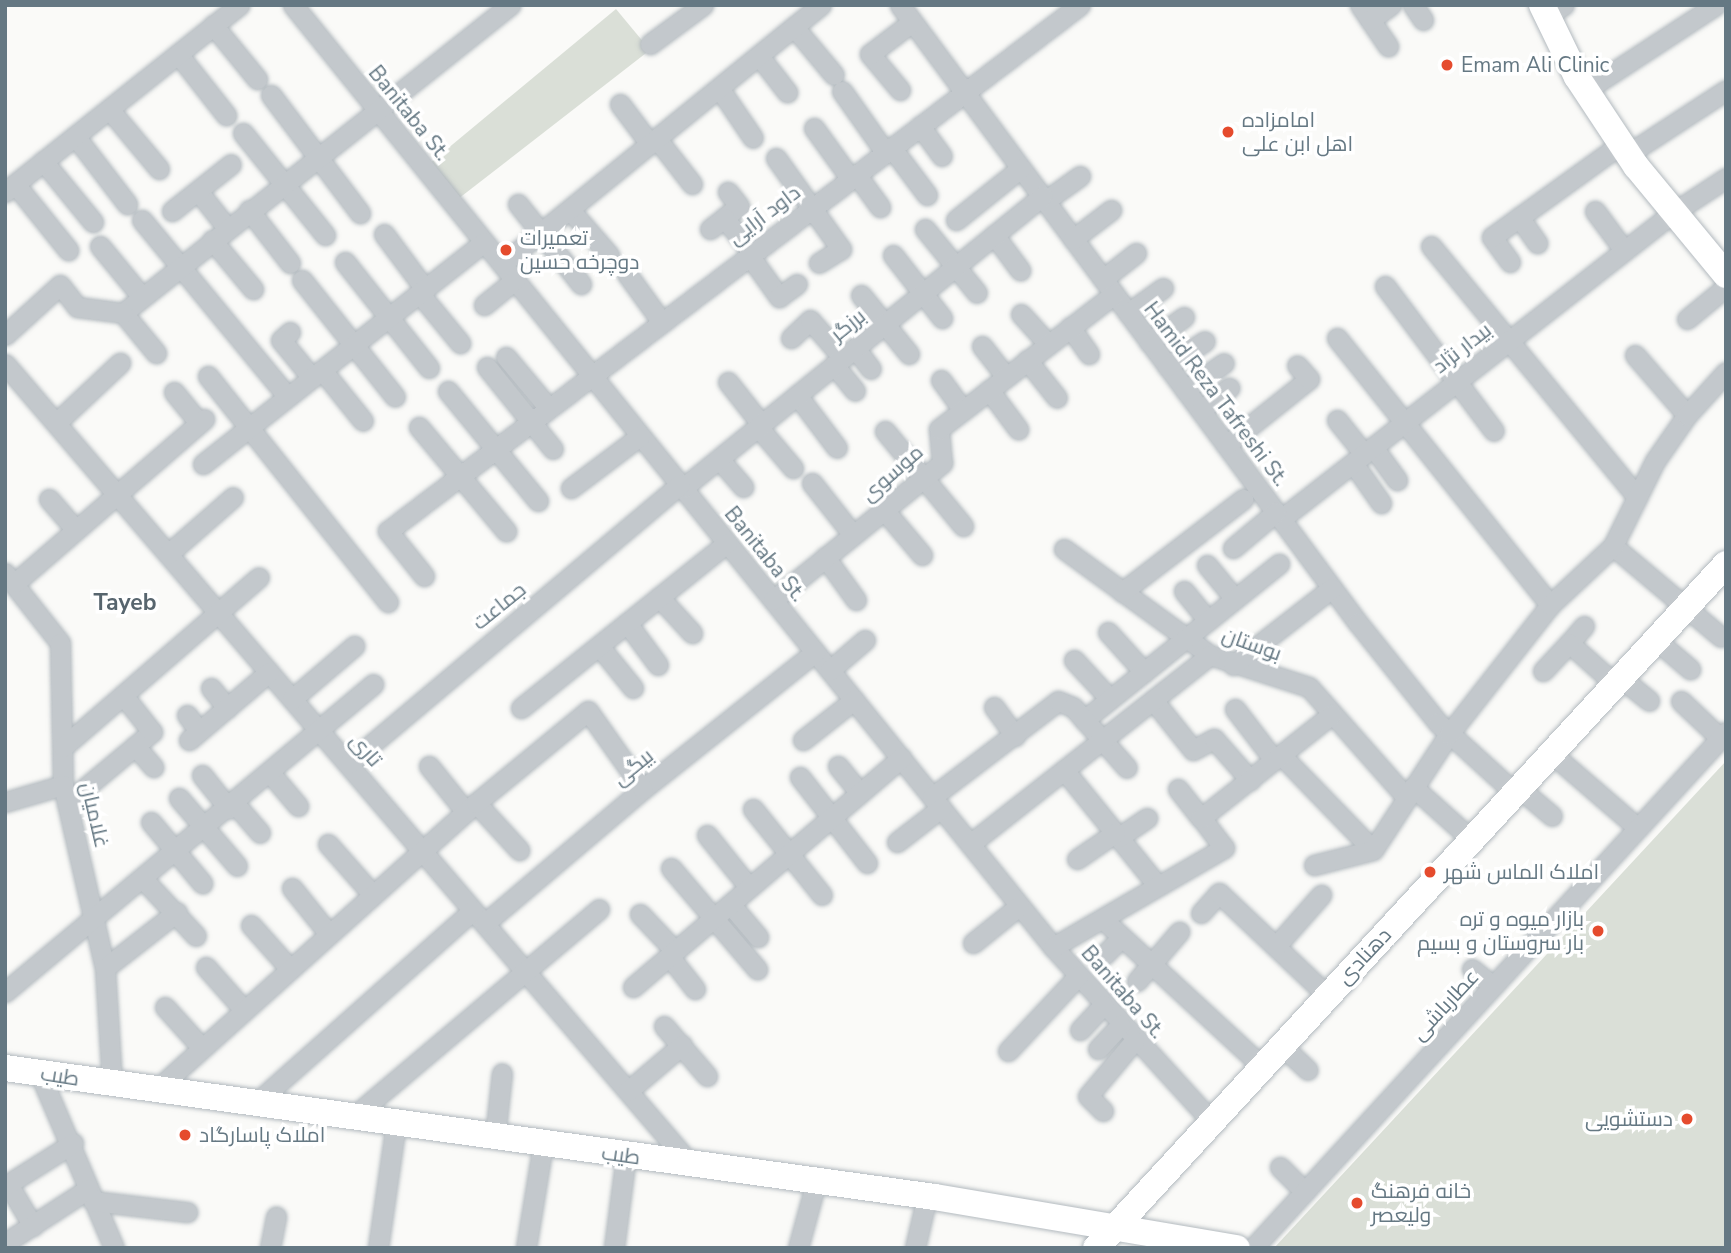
<!DOCTYPE html>
<html>
<head>
<meta charset="utf-8">
<style>
	body { margin:0 }
	#map { position:relative; width:1731px; height:1253px; overflow:hidden; background:#fafaf8; font-family:"Nunito Sans",Cairo,sans-serif }
	div>[style] { position:absolute }
	[style*='--x'] { left:calc(var(--x)*1px); top:calc(var(--y)*1px); width:calc(var(--w)*1px); rotate:calc(var(--a)*1deg) }
	.green>* { inset:0; background:#dadfd7 }
	.roads { filter:drop-shadow(0 0 2px #b3babf) drop-shadow(0 0 2px #b3babf) }
	.street>* { height:19px; margin:-9.5px; padding:0 9.5px; transform-origin:9.5px; border-radius:9.5px; background:#c3c8cc }
	.secondary>* { height:26px; margin:-13px; padding:0 13px; transform-origin:13px; border-radius:13px; background:#fff }
	.dots>* { width:19px; height:19px; translate:-50% -50%; box-sizing:border-box; border:4px solid #fff; border-radius:50% }
	span { translate:-50% -50%; white-space:nowrap; text-align:center; line-height:1.15; -webkit-text-stroke:7px #fff; paint-order:stroke }
	.poi-label { font-size:21px; color:#657883 }
	.left { translate:0 -50%; text-align:left }
	.right { translate:-100% -50%; text-align:right }
	.street-label { font-size:21px; color:#657883 }
	.neighbourhood-label { font-size:23px; color:#57656e; font-weight:700 }
	.frame { position:absolute; inset:0; border:7px solid #657883; pointer-events:none }
</style>
</head>
<body>
<div id="map">
	<div class="green">
		<div style="clip-path:polygon(616px 9px,650px 50px,458px 199px,429px 164px)"></div>
		<div style="clip-path:polygon(1726px 761px,1726px 1248px,1274px 1248px)"></div>
	</div>
	<div class="roads">
		<div class="street">
			<div style="--x:293;--y:5;--w:1210;--a:51.1"></div>
			<div style="--x:1053;--y:947;--w:236;--a:47.7"></div>
			<div style="--x:900;--y:5;--w:769;--a:53.46"></div>
			<div style="--x:1358;--y:623;--w:128;--a:51.3"></div>
			<div style="--x:1438;--y:723;--w:104;--a:42.3"></div>
			<div style="--x:1360;--y:5;--w:50;--a:55.7"></div>
			<div style="--x:1413;--y:5;--w:18;--a:56"></div>
			<div style="--x:1547;--y:16;--w:20;--a:-33"></div>
			<div style="--x:1370;--y:20;--w:26;--a:-36"></div>
			<div style="--x:213;--y:25;--w:70;--a:50.8"></div>
			<div style="--x:794;--y:27;--w:62;--a:50.2"></div>
			<div style="--x:650;--y:44;--w:66;--a:-36.3"></div>
			<div style="--x:178;--y:54;--w:78;--a:51.8"></div>
			<div style="--x:759;--y:56;--w:46;--a:52.1"></div>
			<div style="--x:719;--y:88;--w:60;--a:55.8"></div>
			<div style="--x:900;--y:90;--w:47;--a:-129.8"></div>
			<div style="--x:870;--y:54;--w:53;--a:-37.3"></div>
			<div style="--x:1586;--y:90;--w:155;--a:-33.2"></div>
			<div style="--x:842;--y:91;--w:75;--a:54.8"></div>
			<div style="--x:271;--y:95;--w:148;--a:53"></div>
			<div style="--x:620;--y:104;--w:50;--a:53.1"></div>
			<div style="--x:109;--y:109;--w:78;--a:50.2"></div>
			<div style="--x:920;--y:126;--w:37;--a:54"></div>
			<div style="--x:814;--y:128;--w:62;--a:54.2"></div>
			<div style="--x:243;--y:133;--w:131;--a:51.2"></div>
			<div style="--x:75;--y:136;--w:86;--a:52.6"></div>
			<div style="--x:657;--y:139;--w:57;--a:52.1"></div>
			<div style="--x:891;--y:147;--w:60;--a:53.1"></div>
			<div style="--x:1628;--y:154;--w:117;--a:-33.1"></div>
			<div style="--x:776;--y:158;--w:112;--a:54.5"></div>
			<div style="--x:841;--y:249;--w:26;--a:148"></div>
			<div style="--x:43;--y:161;--w:79;--a:50.7"></div>
			<div style="--x:856;--y:174;--w:41;--a:54"></div>
			<div style="--x:15;--y:184;--w:85;--a:51.2"></div>
			<div style="--x:198;--y:191;--w:47;--a:51.9"></div>
			<div style="--x:5;--y:192;--w:300;--a:-38.6"></div>
			<div style="--x:1045;--y:201;--w:43;--a:-35.5"></div>
			<div style="--x:518;--y:204;--w:102;--a:51.8"></div>
			<div style="--x:249;--y:210;--w:67;--a:52.3"></div>
			<div style="--x:570;--y:210;--w:60;--a:49.1"></div>
			<div style="--x:172;--y:211;--w:75;--a:-38.5"></div>
			<div style="--x:1595;--y:211;--w:49;--a:53.4"></div>
			<div style="--x:1519;--y:217;--w:32;--a:55"></div>
			<div style="--x:724;--y:218;--w:19;--a:-39"></div>
			<div style="--x:739;--y:206;--w:18;--a:-128"></div>
			<div style="--x:142;--y:220;--w:229;--a:50.5"></div>
			<div style="--x:956;--y:220;--w:83;--a:-38.7"></div>
			<div style="--x:710;--y:229;--w:18;--a:-38"></div>
			<div style="--x:724;--y:218;--w:44;--a:50.5"></div>
			<div style="--x:925;--y:229;--w:82;--a:50.9"></div>
			<div style="--x:384;--y:234;--w:69;--a:53.3"></div>
			<div style="--x:994;--y:235;--w:44;--a:53.4"></div>
			<div style="--x:1073;--y:239;--w:48;--a:-37.3"></div>
			<div style="--x:212;--y:240;--w:64;--a:50.1"></div>
			<div style="--x:100;--y:246;--w:66;--a:50.5"></div>
			<div style="--x:1431;--y:246;--w:325;--a:50.6"></div>
			<div style="--x:749;--y:255;--w:52;--a:54.5"></div>
			<div style="--x:779;--y:297;--w:22;--a:-36"></div>
			<div style="--x:893;--y:255;--w:80;--a:52.1"></div>
			<div style="--x:345;--y:262;--w:135;--a:51.6"></div>
			<div style="--x:1510;--y:262;--w:31;--a:-126"></div>
			<div style="--x:1492;--y:237;--w:159;--a:-35.8"></div>
			<div style="--x:502;--y:264;--w:411;--a:-39.1"></div>
			<div style="--x:627;--y:274;--w:58;--a:54.1"></div>
			<div style="--x:1103;--y:279;--w:42;--a:-38.2"></div>
			<div style="--x:302;--y:280;--w:149;--a:51.5"></div>
			<div style="--x:1385;--y:286;--w:181;--a:53.1"></div>
			<div style="--x:419;--y:293;--w:65;--a:50.6"></div>
			<div style="--x:861;--y:295;--w:76;--a:50.9"></div>
			<div style="--x:484;--y:305;--w:40;--a:-39"></div>
			<div style="--x:123;--y:313;--w:495;--a:-38.5"></div>
			<div style="--x:123;--y:313;--w:52;--a:50.5"></div>
			<div style="--x:1128;--y:313;--w:43;--a:-35.5"></div>
			<div style="--x:1021;--y:314;--w:39;--a:48"></div>
			<div style="--x:1687;--y:319;--w:50;--a:-39.4"></div>
			<div style="--x:1070;--y:327;--w:33;--a:55"></div>
			<div style="--x:290;--y:332;--w:12;--a:138"></div>
			<div style="--x:281;--y:340;--w:49;--a:50.8"></div>
			<div style="--x:5;--y:335;--w:74;--a:-42.3"></div>
			<div style="--x:60;--y:285;--w:28;--a:52"></div>
			<div style="--x:77;--y:307;--w:46;--a:7.4"></div>
			<div style="--x:791;--y:338;--w:26;--a:-43"></div>
			<div style="--x:810;--y:320;--w:50;--a:49"></div>
			<div style="--x:1337;--y:338;--w:342;--a:51.4"></div>
			<div style="--x:1149;--y:342;--w:43;--a:-35.5"></div>
			<div style="--x:982;--y:346;--w:39;--a:52"></div>
			<div style="--x:855;--y:348;--w:26;--a:53"></div>
			<div style="--x:1635;--y:355;--w:79;--a:49.1"></div>
			<div style="--x:506;--y:357;--w:65;--a:50"></div>
			<div style="--x:1027;--y:360;--w:48;--a:51.7"></div>
			<div style="--x:5;--y:364;--w:1055;--a:49.42"></div>
			<div style="--x:834;--y:365;--w:33;--a:51"></div>
			<div style="--x:1167;--y:366;--w:45;--a:-33.3"></div>
			<div style="--x:487;--y:367;--w:105;--a:51.2"></div>
			<div style="--x:322;--y:370;--w:65;--a:51.2"></div>
			<div style="--x:208;--y:376;--w:289;--a:51.5"></div>
			<div style="--x:941;--y:380;--w:37;--a:54"></div>
			<div style="--x:728;--y:382;--w:53;--a:51.8"></div>
			<div style="--x:989;--y:390;--w:49;--a:53.4"></div>
			<div style="--x:1185;--y:390;--w:47;--a:-34.7"></div>
			<div style="--x:448;--y:391;--w:142;--a:50.7"></div>
			<div style="--x:174;--y:392;--w:40;--a:51"></div>
			<div style="--x:797;--y:395;--w:66;--a:53"></div>
			<div style="--x:1201;--y:410;--w:36;--a:-38"></div>
			<div style="--x:1337;--y:420;--w:43;--a:51.5"></div>
			<div style="--x:56;--y:423;--w:88;--a:-43.2"></div>
			<div style="--x:419;--y:427;--w:136;--a:50.1"></div>
			<div style="--x:758;--y:427;--w:54;--a:49.5"></div>
			<div style="--x:885;--y:431;--w:123;--a:50.6"></div>
			<div style="--x:1226;--y:445;--w:106;--a:-38.5"></div>
			<div style="--x:1309;--y:379;--w:18;--a:-131"></div>
			<div style="--x:1373;--y:447;--w:41;--a:54"></div>
			<div style="--x:719;--y:459;--w:37;--a:49"></div>
			<div style="--x:1353;--y:463;--w:49;--a:55"></div>
			<div style="--x:203;--y:464;--w:358;--a:-38.3"></div>
			<div style="--x:812;--y:483;--w:66;--a:51.7"></div>
			<div style="--x:571;--y:488;--w:86;--a:-37"></div>
			<div style="--x:683;--y:488;--w:463;--a:-39.1"></div>
			<div style="--x:49;--y:499;--w:41;--a:48.9"></div>
			<div style="--x:884;--y:510;--w:59;--a:49.8"></div>
			<div style="--x:1281;--y:519;--w:495;--a:-38"></div>
			<div style="--x:1671;--y:214;--w:66;--a:-33.2"></div>
			<div style="--x:1613;--y:546;--w:141;--a:40.1"></div>
			<div style="--x:1233;--y:548;--w:56;--a:-39.9"></div>
			<div style="--x:1064;--y:549;--w:180;--a:36"></div>
			<div style="--x:1210;--y:655;--w:104;--a:17.9"></div>
			<div style="--x:1309;--y:687;--w:147;--a:48.6"></div>
			<div style="--x:168;--y:554;--w:86;--a:-41.2"></div>
			<div style="--x:825;--y:557;--w:53;--a:54.2"></div>
			<div style="--x:1207;--y:565;--w:44;--a:50.5"></div>
			<div style="--x:5;--y:573;--w:89;--a:51.8"></div>
			<div style="--x:60;--y:643;--w:142;--a:88.8"></div>
			<div style="--x:63;--y:785;--w:188;--a:77.1"></div>
			<div style="--x:105;--y:968;--w:116;--a:86.5"></div>
			<div style="--x:424;--y:576;--w:58;--a:-128.7"></div>
			<div style="--x:388;--y:531;--w:869;--a:-37.24"></div>
			<div style="--x:16;--y:582;--w:249;--a:-40.9"></div>
			<div style="--x:1184;--y:591;--w:38;--a:51"></div>
			<div style="--x:1122;--y:592;--w:153;--a:-37.5"></div>
			<div style="--x:659;--y:597;--w:49;--a:47.5"></div>
			<div style="--x:773;--y:600;--w:218;--a:-39"></div>
			<div style="--x:942;--y:463;--w:34;--a:-95"></div>
			<div style="--x:939;--y:429;--w:221;--a:-37.6"></div>
			<div style="--x:627;--y:623;--w:52;--a:53.6"></div>
			<div style="--x:1584;--y:626;--w:23;--a:131"></div>
			<div style="--x:1569;--y:643;--w:62;--a:41.7"></div>
			<div style="--x:1108;--y:632;--w:54;--a:48"></div>
			<div style="--x:1656;--y:640;--w:45;--a:40.5"></div>
			<div style="--x:599;--y:646;--w:54;--a:51"></div>
			<div style="--x:1074;--y:660;--w:53;--a:47.3"></div>
			<div style="--x:1233;--y:665;--w:125;--a:-37.9"></div>
			<div style="--x:830;--y:670;--w:46;--a:-40.6"></div>
			<div style="--x:1543;--y:671;--w:38;--a:-47"></div>
			<div style="--x:1621;--y:678;--w:36;--a:39"></div>
			<div style="--x:211;--y:688;--w:26;--a:51"></div>
			<div style="--x:292;--y:699;--w:82;--a:-40.5"></div>
			<div style="--x:1153;--y:700;--w:64;--a:51.3"></div>
			<div style="--x:1193;--y:750;--w:24;--a:-28"></div>
			<div style="--x:1214;--y:739;--w:55;--a:48.7"></div>
			<div style="--x:1681;--y:701;--w:54;--a:43.5"></div>
			<div style="--x:994;--y:707;--w:36;--a:54"></div>
			<div style="--x:521;--y:708;--w:264;--a:-38.7"></div>
			<div style="--x:1235;--y:709;--w:64;--a:52.6"></div>
			<div style="--x:187;--y:715;--w:20;--a:53"></div>
			<div style="--x:1084;--y:720;--w:250;--a:-38.7"></div>
			<div style="--x:189;--y:740;--w:105;--a:-40.4"></div>
			<div style="--x:803;--y:740;--w:65;--a:-38.1"></div>
			<div style="--x:135;--y:746;--w:28;--a:49"></div>
			<div style="--x:63;--y:747;--w:259;--a:-40.9"></div>
			<div style="--x:1551;--y:753;--w:115;--a:40.8"></div>
			<div style="--x:1281;--y:755;--w:132;--a:45.9"></div>
			<div style="--x:348;--y:764;--w:434;--a:-40.1"></div>
			<div style="--x:429;--y:766;--w:59;--a:51.2"></div>
			<div style="--x:838;--y:766;--w:35;--a:51"></div>
			<div style="--x:1064;--y:770;--w:149;--a:51"></div>
			<div style="--x:271;--y:774;--w:42;--a:49.8"></div>
			<div style="--x:202;--y:775;--w:43;--a:51.5"></div>
			<div style="--x:800;--y:777;--w:109;--a:52.1"></div>
			<div style="--x:1413;--y:787;--w:79;--a:41.9"></div>
			<div style="--x:1519;--y:788;--w:43;--a:40.3"></div>
			<div style="--x:1178;--y:789;--w:37;--a:52"></div>
			<div style="--x:932;--y:797;--w:158;--a:-37.3"></div>
			<div style="--x:1058;--y:701;--w:16;--a:22"></div>
			<div style="--x:1073;--y:707;--w:81;--a:48.5"></div>
			<div style="--x:179;--y:798;--w:89;--a:49.5"></div>
			<div style="--x:5;--y:802;--w:60;--a:-16.3"></div>
			<div style="--x:67;--y:803;--w:111;--a:-39.9"></div>
			<div style="--x:152;--y:732;--w:47;--a:-128.1"></div>
			<div style="--x:476;--y:803;--w:64;--a:47.5"></div>
			<div style="--x:235;--y:804;--w:38;--a:49"></div>
			<div style="--x:753;--y:809;--w:110;--a:51.3"></div>
			<div style="--x:151;--y:822;--w:80;--a:50.1"></div>
			<div style="--x:707;--y:835;--w:65;--a:51.2"></div>
			<div style="--x:1119;--y:837;--w:34;--a:-34"></div>
			<div style="--x:897;--y:842;--w:56;--a:-37.7"></div>
			<div style="--x:328;--y:844;--w:68;--a:48.6"></div>
			<div style="--x:970;--y:844;--w:305;--a:-38.2"></div>
			<div style="--x:1077;--y:859;--w:46;--a:-34.4"></div>
			<div style="--x:1314;--y:865;--w:61;--a:-14.3"></div>
			<div style="--x:1373;--y:850;--w:139;--a:-56.8"></div>
			<div style="--x:1449;--y:734;--w:164;--a:-51.9"></div>
			<div style="--x:1550;--y:605;--w:86;--a:-43.1"></div>
			<div style="--x:1613;--y:546;--w:95;--a:-63.7"></div>
			<div style="--x:1655;--y:461;--w:56;--a:-55.2"></div>
			<div style="--x:1687;--y:415;--w:58;--a:-47.8"></div>
			<div style="--x:671;--y:868;--w:133;--a:49.6"></div>
			<div style="--x:144;--y:880;--w:76;--a:47.1"></div>
			<div style="--x:292;--y:888;--w:59;--a:51.2"></div>
			<div style="--x:731;--y:905;--w:42;--a:49.8"></div>
			<div style="--x:1201;--y:913;--w:27;--a:-48"></div>
			<div style="--x:1219;--y:893;--w:150;--a:43.4"></div>
			<div style="--x:640;--y:914;--w:51;--a:46.6"></div>
			<div style="--x:485;--y:923;--w:207;--a:-40.3"></div>
			<div style="--x:643;--y:789;--w:220;--a:-38.5"></div>
			<div style="--x:251;--y:925;--w:59;--a:48.4"></div>
			<div style="--x:1109;--y:925;--w:209;--a:42.7"></div>
			<div style="--x:973;--y:943;--w:59;--a:-38.8"></div>
			<div style="--x:1277;--y:945;--w:67;--a:-48.7"></div>
			<div style="--x:1053;--y:947;--w:198;--a:-30.1"></div>
			<div style="--x:1224;--y:848;--w:38;--a:-127"></div>
			<div style="--x:1201;--y:818;--w:167;--a:-38.4"></div>
			<div style="--x:1104;--y:955;--w:25;--a:-45"></div>
			<div style="--x:669;--y:956;--w:42;--a:51.8"></div>
			<div style="--x:206;--y:967;--w:57;--a:48.5"></div>
			<div style="--x:105;--y:968;--w:91;--a:-37.9"></div>
			<div style="--x:1472;--y:969;--w:27;--a:39"></div>
			<div style="--x:1137;--y:981;--w:65;--a:-49.4"></div>
			<div style="--x:633;--y:987;--w:353;--a:-40.5"></div>
			<div style="--x:5;--y:992;--w:480;--a:-39.9"></div>
			<div style="--x:165;--y:1007;--w:55;--a:47.9"></div>
			<div style="--x:664;--y:1026;--w:66;--a:49.3"></div>
			<div style="--x:1080;--y:1030;--w:34;--a:-47"></div>
			<div style="--x:1282;--y:1046;--w:35;--a:43"></div>
			<div style="--x:1098;--y:1049;--w:33;--a:-47"></div>
			<div style="--x:1008;--y:1051;--w:103;--a:-47"></div>
			<div style="--x:39;--y:1072;--w:191;--a:66.9"></div>
			<div style="--x:157;--y:1089;--w:428;--a:-41.9"></div>
			<div style="--x:476;--y:803;--w:145;--a:-39.4"></div>
			<div style="--x:588;--y:711;--w:95;--a:54.8"></div>
			<div style="--x:628;--y:1091;--w:71;--a:-40.4"></div>
			<div style="--x:256;--y:1103;--w:290;--a:-41.6"></div>
			<div style="--x:1103;--y:1111;--w:21;--a:-135"></div>
			<div style="--x:1088;--y:1096;--w:72;--a:-50.1"></div>
			<div style="--x:353;--y:1117;--w:322;--a:-40.2"></div>
			<div style="--x:495;--y:1137;--w:64;--a:-83.8"></div>
			<div style="--x:1280;--y:1167;--w:35;--a:45"></div>
			<div style="--x:93;--y:1201;--w:95;--a:6.7"></div>
			<div style="--x:33;--y:1226;--w:49;--a:-120.8"></div>
			<div style="--x:8;--y:1184;--w:77;--a:-32.2"></div>
			<div style="--x:5;--y:1243;--w:99;--a:-33"></div>
			<div style="--x:270;--y:1248;--w:32;--a:-79"></div>
			<div style="--x:378;--y:1248;--w:126;--a:-81.8"></div>
			<div style="--x:526;--y:1248;--w:105;--a:-80.7"></div>
			<div style="--x:614;--y:1248;--w:93;--a:-82.6"></div>
			<div style="--x:798;--y:1248;--w:68;--a:-74.7"></div>
			<div style="--x:915;--y:1248;--w:53;--a:-77"></div>
			<div style="--x:1253;--y:1248;--w:700;--a:-47.49"></div>
		</div>
		<div class="secondary">
			<div style="--x:1542;--y:5;--w:80;--a:64.1"></div>
			<div style="--x:1577;--y:77;--w:107;--a:56.5"></div>
			<div style="--x:1636;--y:166;--w:141;--a:50.5"></div>
			<div style="--x:5;--y:1068;--w:939;--a:7.9"></div>
			<div style="--x:935;--y:1197;--w:306;--a:9.6"></div>
			<div style="--x:1096;--y:1248;--w:930;--a:-47.35"></div>
		</div>
	</div>
	<div class="dots">
		<div style="left:1447px;top:65px;background:#e54b2d"></div>
		<div style="left:1228px;top:132px;background:#e54b2d"></div>
		<div style="left:506px;top:250px;background:#e54b2d"></div>
		<div style="left:1430px;top:872px;background:#e54b2d"></div>
		<div style="left:1598px;top:931px;background:#e54b2d"></div>
		<div style="left:1687px;top:1119px;background:#e54b2d"></div>
		<div style="left:185px;top:1135px;background:#e54b2d"></div>
		<div style="left:1357px;top:1203px;background:#e54b2d"></div>
	</div>
	<div class="poi-label">
		<span class="left" style="left:1461px;top:65px">Emam Ali Clinic</span>
		<span class="left" style="left:1242px;top:132px">امامزاده<br>اهل ابن علی</span>
		<span class="left" style="left:520px;top:250px">تعمیرات<br>دوچرخه حسین</span>
		<span class="left" style="left:1444px;top:872px">املاک الماس شهر</span>
		<span class="right" style="left:1584px;top:931px">بازار میوه و تره<br>بار سروستان و بسیم</span>
		<span class="right" style="left:1673px;top:1119px">دستشویی</span>
		<span class="left" style="left:199px;top:1135px">املاک پاسارگاد</span>
		<span class="left" style="left:1371px;top:1203px">خانه فرهنگ<br>ولیعصر</span>
	</div>
	<div class="street-label">
		<span style="left:409px;top:113px;rotate:51deg">Banitaba St.</span>
		<span style="left:764px;top:215px;rotate:-37deg">داود آرایی</span>
		<span style="left:848px;top:325px;rotate:-39deg">برزگر</span>
		<span style="left:1462px;top:348px;rotate:-38deg">بیدار نژاد</span>
		<span style="left:1216px;top:394px;rotate:53deg">Hamid Reza Tafreshi St.</span>
		<span style="left:892px;top:473px;rotate:-41deg">موسوی</span>
		<span style="left:765px;top:554px;rotate:51deg">Banitaba St.</span>
		<span style="left:499px;top:606px;rotate:-39deg">جماعت</span>
		<span style="left:1252px;top:644px;rotate:20deg">بوستان</span>
		<span style="left:366px;top:750px;rotate:49deg">تاری</span>
		<span style="left:633px;top:767px;rotate:-39deg">بیگی</span>
		<span style="left:95px;top:815px;rotate:77deg">غلامیان</span>
		<span style="left:1364px;top:956px;rotate:-47deg">دهنادی</span>
		<span style="left:1123px;top:992px;rotate:49deg">Banitaba St.</span>
		<span style="left:1445px;top:1005px;rotate:-47deg">عطارباشی</span>
		<span style="left:60px;top:1076px;rotate:9deg">طیب</span>
		<span style="left:621px;top:1155px;rotate:8deg">طیب</span>
	</div>
	<div class="neighbourhood-label">
		<span style="left:125px;top:603px">Tayeb</span>
	</div>
	<div class="frame"></div>
</div>
</body>
</html>
